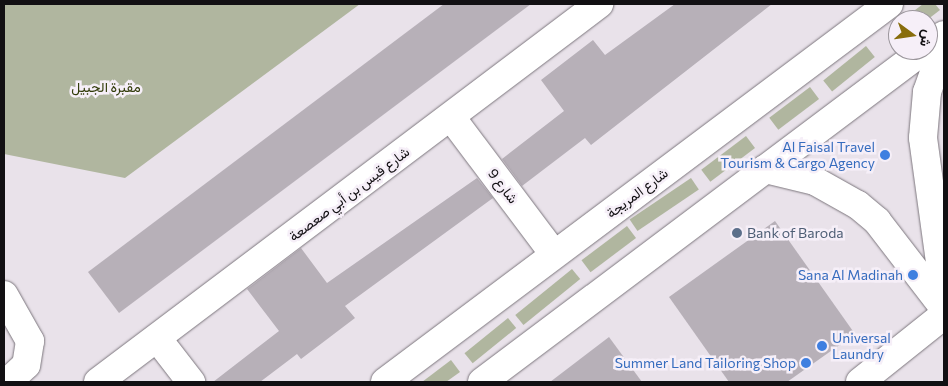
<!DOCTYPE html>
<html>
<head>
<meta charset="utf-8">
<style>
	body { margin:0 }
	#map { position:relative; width:948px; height:386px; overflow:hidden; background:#e9e2ea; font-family:Commissioner,Vazirmatn,sans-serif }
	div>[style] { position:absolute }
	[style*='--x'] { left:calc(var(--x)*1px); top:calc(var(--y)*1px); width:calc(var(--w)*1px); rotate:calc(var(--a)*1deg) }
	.green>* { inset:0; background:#b0b69f; transform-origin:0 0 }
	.building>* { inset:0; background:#b7b0b8 }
	.roads { filter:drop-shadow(0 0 1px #7c767d) drop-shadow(0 0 1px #7c767d) }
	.minor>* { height:28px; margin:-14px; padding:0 14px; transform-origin:14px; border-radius:14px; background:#fff }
	.major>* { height:28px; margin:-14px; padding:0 14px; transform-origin:14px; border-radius:14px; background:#fff }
	.dots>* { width:14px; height:14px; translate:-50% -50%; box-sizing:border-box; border:2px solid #f6eff8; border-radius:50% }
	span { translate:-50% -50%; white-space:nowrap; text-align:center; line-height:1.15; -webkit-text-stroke:5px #f6eff8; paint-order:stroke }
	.park-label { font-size:14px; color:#323c0a }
	.shop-label { font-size:14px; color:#366cbe }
	.right { translate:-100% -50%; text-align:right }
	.left { translate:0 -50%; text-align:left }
	.street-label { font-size:14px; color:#121013 }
	.service-label { font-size:14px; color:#4e5e75 }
	.frame { position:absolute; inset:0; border:5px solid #121013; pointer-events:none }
	.north { position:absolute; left:888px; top:10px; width:50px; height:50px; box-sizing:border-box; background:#f6eff8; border:1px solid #9b969c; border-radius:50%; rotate:104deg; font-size:14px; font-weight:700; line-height:20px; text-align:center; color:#121013 }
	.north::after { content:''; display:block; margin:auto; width:18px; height:22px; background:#886d0c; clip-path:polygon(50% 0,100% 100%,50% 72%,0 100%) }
</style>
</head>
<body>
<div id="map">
	<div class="green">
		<div style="clip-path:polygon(4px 4px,360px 4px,125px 178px,4px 154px)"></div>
		<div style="clip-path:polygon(923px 4px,935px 4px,940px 10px,927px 20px,902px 20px)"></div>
		<div style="left:866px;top:46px;width:14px;height:55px;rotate:51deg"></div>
		<div style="left:810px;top:87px;width:15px;height:51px;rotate:53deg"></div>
		<div style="left:746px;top:136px;width:15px;height:56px;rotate:53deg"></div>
		<div style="left:691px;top:178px;width:14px;height:74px;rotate:56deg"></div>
		<div style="left:627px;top:226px;width:15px;height:57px;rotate:53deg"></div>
		<div style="left:572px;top:269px;width:13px;height:73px;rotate:51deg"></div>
		<div style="left:508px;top:318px;width:13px;height:56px;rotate:51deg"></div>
		<div style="clip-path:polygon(451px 360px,460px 372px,446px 382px,422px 382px)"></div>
	</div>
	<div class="building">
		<div style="clip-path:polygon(444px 4px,531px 4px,119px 313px,88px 272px)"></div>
		<div style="clip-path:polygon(675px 4px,772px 4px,591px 145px,585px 138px,522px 186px,502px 159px,564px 111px,541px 80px,593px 40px,605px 55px)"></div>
		<div style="clip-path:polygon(477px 178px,493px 198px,345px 306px,355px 318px,301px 359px,297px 354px,260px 382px,213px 382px,279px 331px,247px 289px,251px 286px,301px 248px,327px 283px)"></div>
		<div style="clip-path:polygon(775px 221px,855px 334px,787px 382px,729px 382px,669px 297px)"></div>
		<div style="clip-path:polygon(609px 337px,642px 382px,550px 382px)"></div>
	</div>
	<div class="roads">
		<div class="minor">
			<div style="--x:944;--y:44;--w:51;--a:109.5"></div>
			<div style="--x:927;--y:92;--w:46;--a:95"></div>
			<div style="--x:923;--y:138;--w:154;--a:82.2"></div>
			<div style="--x:451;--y:117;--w:171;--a:53.1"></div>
			<div style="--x:765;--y:169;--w:51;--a:13.5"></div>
			<div style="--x:815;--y:181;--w:49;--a:29.2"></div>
			<div style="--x:858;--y:205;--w:25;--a:40"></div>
			<div style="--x:877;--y:221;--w:110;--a:52.4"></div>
			<div style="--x:4;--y:295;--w:53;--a:60.5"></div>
			<div style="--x:30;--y:341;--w:24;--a:99"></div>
			<div style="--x:26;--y:365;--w:25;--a:137"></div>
			<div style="--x:157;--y:338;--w:56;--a:52.3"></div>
			<div style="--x:98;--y:382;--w:628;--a:-37.03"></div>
			<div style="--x:860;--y:382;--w:107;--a:-38.6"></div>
		</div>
		<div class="major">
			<div style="--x:928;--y:47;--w:20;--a:-37"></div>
			<div style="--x:385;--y:382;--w:630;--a:-36.87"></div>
			<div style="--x:482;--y:382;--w:553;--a:-36.91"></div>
		</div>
	</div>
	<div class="dots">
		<div style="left:885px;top:155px;background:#3f7fe0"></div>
		<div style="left:737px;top:233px;background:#5c6f8a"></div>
		<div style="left:913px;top:275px;background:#3f7fe0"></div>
		<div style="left:822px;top:346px;background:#3f7fe0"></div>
		<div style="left:806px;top:363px;background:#3f7fe0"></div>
	</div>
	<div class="park-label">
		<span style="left:106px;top:87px">مقبرة الجبيل</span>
	</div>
	<div class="shop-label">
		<span class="right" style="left:875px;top:155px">Al Faisal Travel<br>Tourism &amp; Cargo Agency</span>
		<span class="right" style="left:903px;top:275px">Sana Al Madinah</span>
		<span class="left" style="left:832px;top:346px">Universal<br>Laundry</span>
		<span class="right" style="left:796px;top:363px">Summer Land Tailoring Shop</span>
	</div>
	<div class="street-label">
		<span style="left:503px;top:186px;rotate:53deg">شارع 9</span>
		<span style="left:637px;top:193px;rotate:-37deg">شارع المريجة</span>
		<span style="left:349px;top:194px;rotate:-37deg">شارع قيس بن أبي صعصعة</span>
	</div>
	<div class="service-label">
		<span class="left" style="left:747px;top:233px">Bank of Baroda</span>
	</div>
	<div class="frame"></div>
	<div class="north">ش</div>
</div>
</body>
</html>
